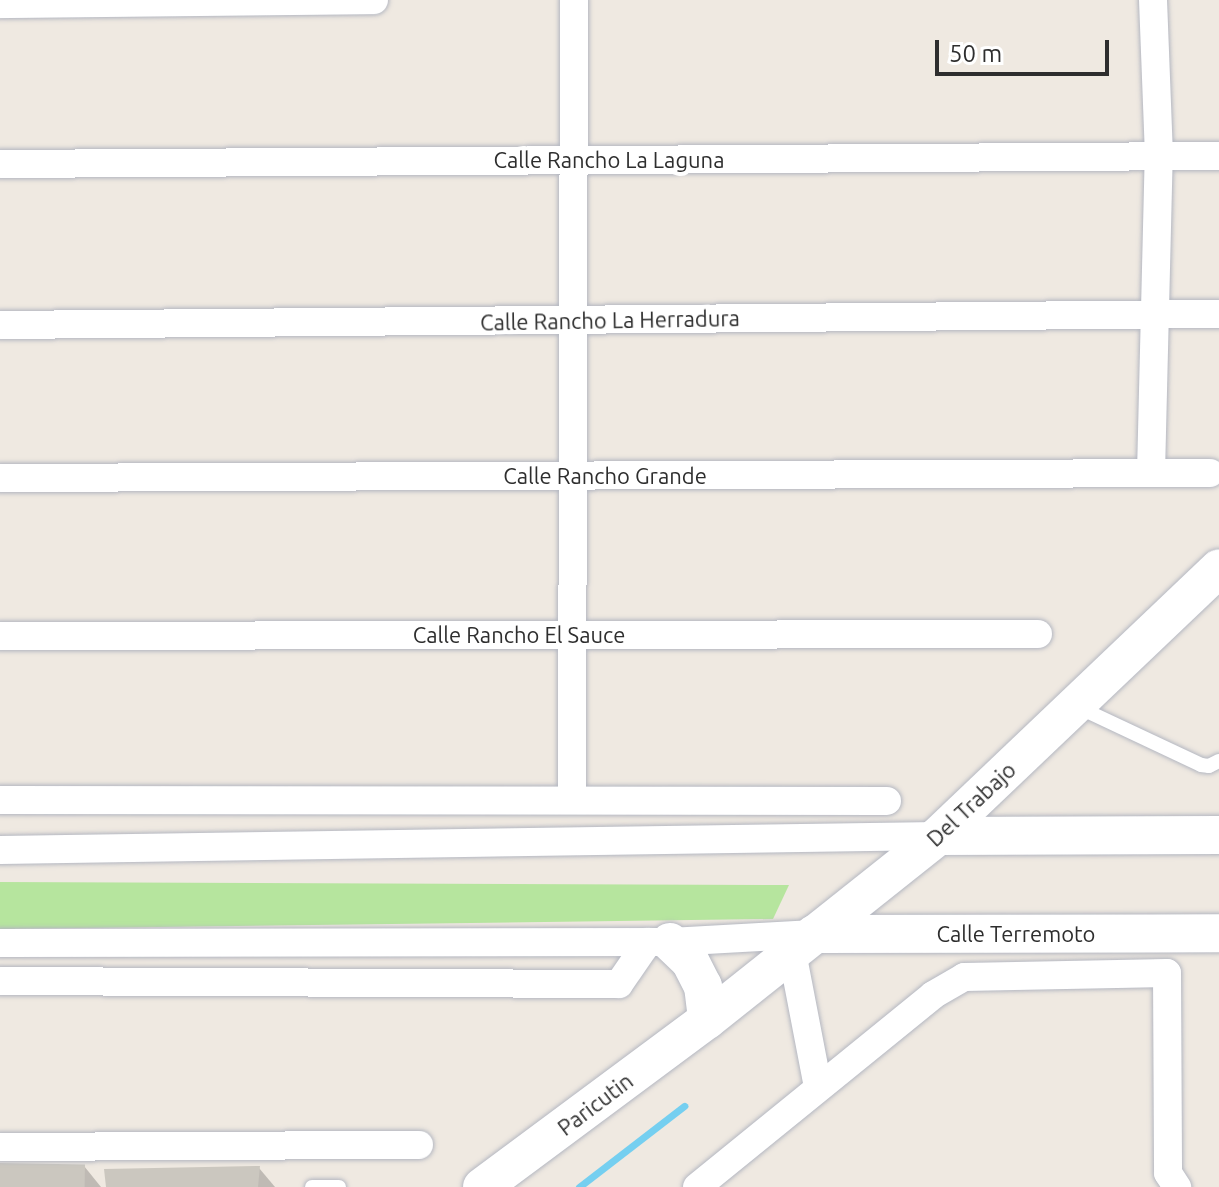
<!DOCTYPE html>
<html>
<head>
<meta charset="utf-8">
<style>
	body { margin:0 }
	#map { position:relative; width:1219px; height:1187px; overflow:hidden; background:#efe9e1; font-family:Ubuntu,sans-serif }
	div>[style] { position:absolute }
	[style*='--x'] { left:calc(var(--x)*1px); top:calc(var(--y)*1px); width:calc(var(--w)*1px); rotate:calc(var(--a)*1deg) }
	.green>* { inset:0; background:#b6e59e }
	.shadow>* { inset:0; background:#0003 }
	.stream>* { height:7px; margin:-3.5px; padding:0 3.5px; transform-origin:3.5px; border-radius:3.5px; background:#75cff0 }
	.building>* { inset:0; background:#cbc7bf; transform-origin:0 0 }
	.roads { filter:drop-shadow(0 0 2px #b4b7c1) drop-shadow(0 0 2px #b4b7c1) }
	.lane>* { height:14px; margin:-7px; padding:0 7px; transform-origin:7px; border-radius:7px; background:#fff }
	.street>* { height:28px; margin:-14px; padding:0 14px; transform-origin:14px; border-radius:14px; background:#fff }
	.secondary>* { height:38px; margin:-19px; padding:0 19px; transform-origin:19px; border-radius:19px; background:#fff }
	span { translate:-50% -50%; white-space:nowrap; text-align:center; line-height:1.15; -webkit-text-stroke:8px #fff; paint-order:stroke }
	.street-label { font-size:22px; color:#2e2e2e }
	.scale { position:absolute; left:935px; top:40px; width:174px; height:36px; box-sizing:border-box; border:4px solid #2e2e2e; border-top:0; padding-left:10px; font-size:24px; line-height:28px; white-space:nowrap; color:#2e2e2e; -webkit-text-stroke:6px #fff; paint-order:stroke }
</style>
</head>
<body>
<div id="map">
	<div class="green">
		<div style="clip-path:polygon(0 882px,789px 885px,773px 919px,0 929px)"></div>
	</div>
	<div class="shadow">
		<div style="clip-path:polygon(0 1165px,84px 1166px,101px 1187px,0 1187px)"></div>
		<div style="clip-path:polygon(259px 1168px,275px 1187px,108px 1187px)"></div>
	</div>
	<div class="stream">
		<div style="--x:579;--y:1187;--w:133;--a:-37.6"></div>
	</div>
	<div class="building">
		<div style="left:0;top:1163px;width:85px;height:24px;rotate:1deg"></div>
		<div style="clip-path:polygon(260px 1166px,258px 1187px,106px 1187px,104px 1169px)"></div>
	</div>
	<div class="roads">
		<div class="lane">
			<div style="--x:1078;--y:707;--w:136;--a:25.2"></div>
			<div style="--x:1201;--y:765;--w:8;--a:7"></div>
			<div style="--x:1209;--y:766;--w:11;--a:-27"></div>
			<div style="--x:312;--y:1187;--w:27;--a:0"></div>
		</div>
		<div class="street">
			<div style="--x:0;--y:4;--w:374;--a:-0.6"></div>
			<div style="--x:0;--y:164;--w:1219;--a:-0.38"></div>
			<div style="--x:0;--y:325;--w:1219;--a:-0.52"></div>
			<div style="--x:1151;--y:473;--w:317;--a:-88.6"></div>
			<div style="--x:1159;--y:156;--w:156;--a:-92.2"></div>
			<div style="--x:0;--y:478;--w:1210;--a:-0.24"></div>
			<div style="--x:0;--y:636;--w:1038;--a:-0.11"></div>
			<div style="--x:0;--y:800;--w:887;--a:0.06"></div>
			<div style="--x:572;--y:800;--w:800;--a:-89.86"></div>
			<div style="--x:0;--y:850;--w:938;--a:-0.86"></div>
			<div style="--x:0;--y:943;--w:670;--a:-0.09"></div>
			<div style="--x:670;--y:942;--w:144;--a:-3.2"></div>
			<div style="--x:792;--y:952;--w:137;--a:79.1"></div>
			<div style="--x:0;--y:981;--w:619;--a:0.28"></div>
			<div style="--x:619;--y:984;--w:51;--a:-55.4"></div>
			<div style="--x:0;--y:1147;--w:419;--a:-0.3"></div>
			<div style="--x:697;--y:1187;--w:304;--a:-39.1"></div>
			<div style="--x:933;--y:995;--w:36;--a:-30"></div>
			<div style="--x:964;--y:977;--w:203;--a:-1.1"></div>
			<div style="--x:1167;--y:973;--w:200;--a:89.7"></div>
			<div style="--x:1168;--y:1173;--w:17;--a:57"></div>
		</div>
		<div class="secondary">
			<div style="--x:938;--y:836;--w:281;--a:-0.2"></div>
			<div style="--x:814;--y:934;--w:405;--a:-0.1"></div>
			<div style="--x:670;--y:942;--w:28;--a:44"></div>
			<div style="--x:690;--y:961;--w:28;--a:63"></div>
			<div style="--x:703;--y:986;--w:34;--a:83"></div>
			<div style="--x:482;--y:1187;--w:280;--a:-36.6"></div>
			<div style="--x:707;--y:1020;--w:295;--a:-38.5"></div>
			<div style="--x:938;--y:836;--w:388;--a:-43.6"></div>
		</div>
	</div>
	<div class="street-label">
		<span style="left:609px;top:160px">Calle Rancho La Laguna</span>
		<span style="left:610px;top:320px;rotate:-1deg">Calle Rancho La Herradura</span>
		<span style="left:605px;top:476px">Calle Rancho Grande</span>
		<span style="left:519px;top:635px">Calle Rancho El Sauce</span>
		<span style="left:971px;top:804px;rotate:-43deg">Del Trabajo</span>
		<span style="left:1016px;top:934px">Calle Terremoto</span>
		<span style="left:595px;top:1104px;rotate:-37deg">Paricutin</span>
	</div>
	<div class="scale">50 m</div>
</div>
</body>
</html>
